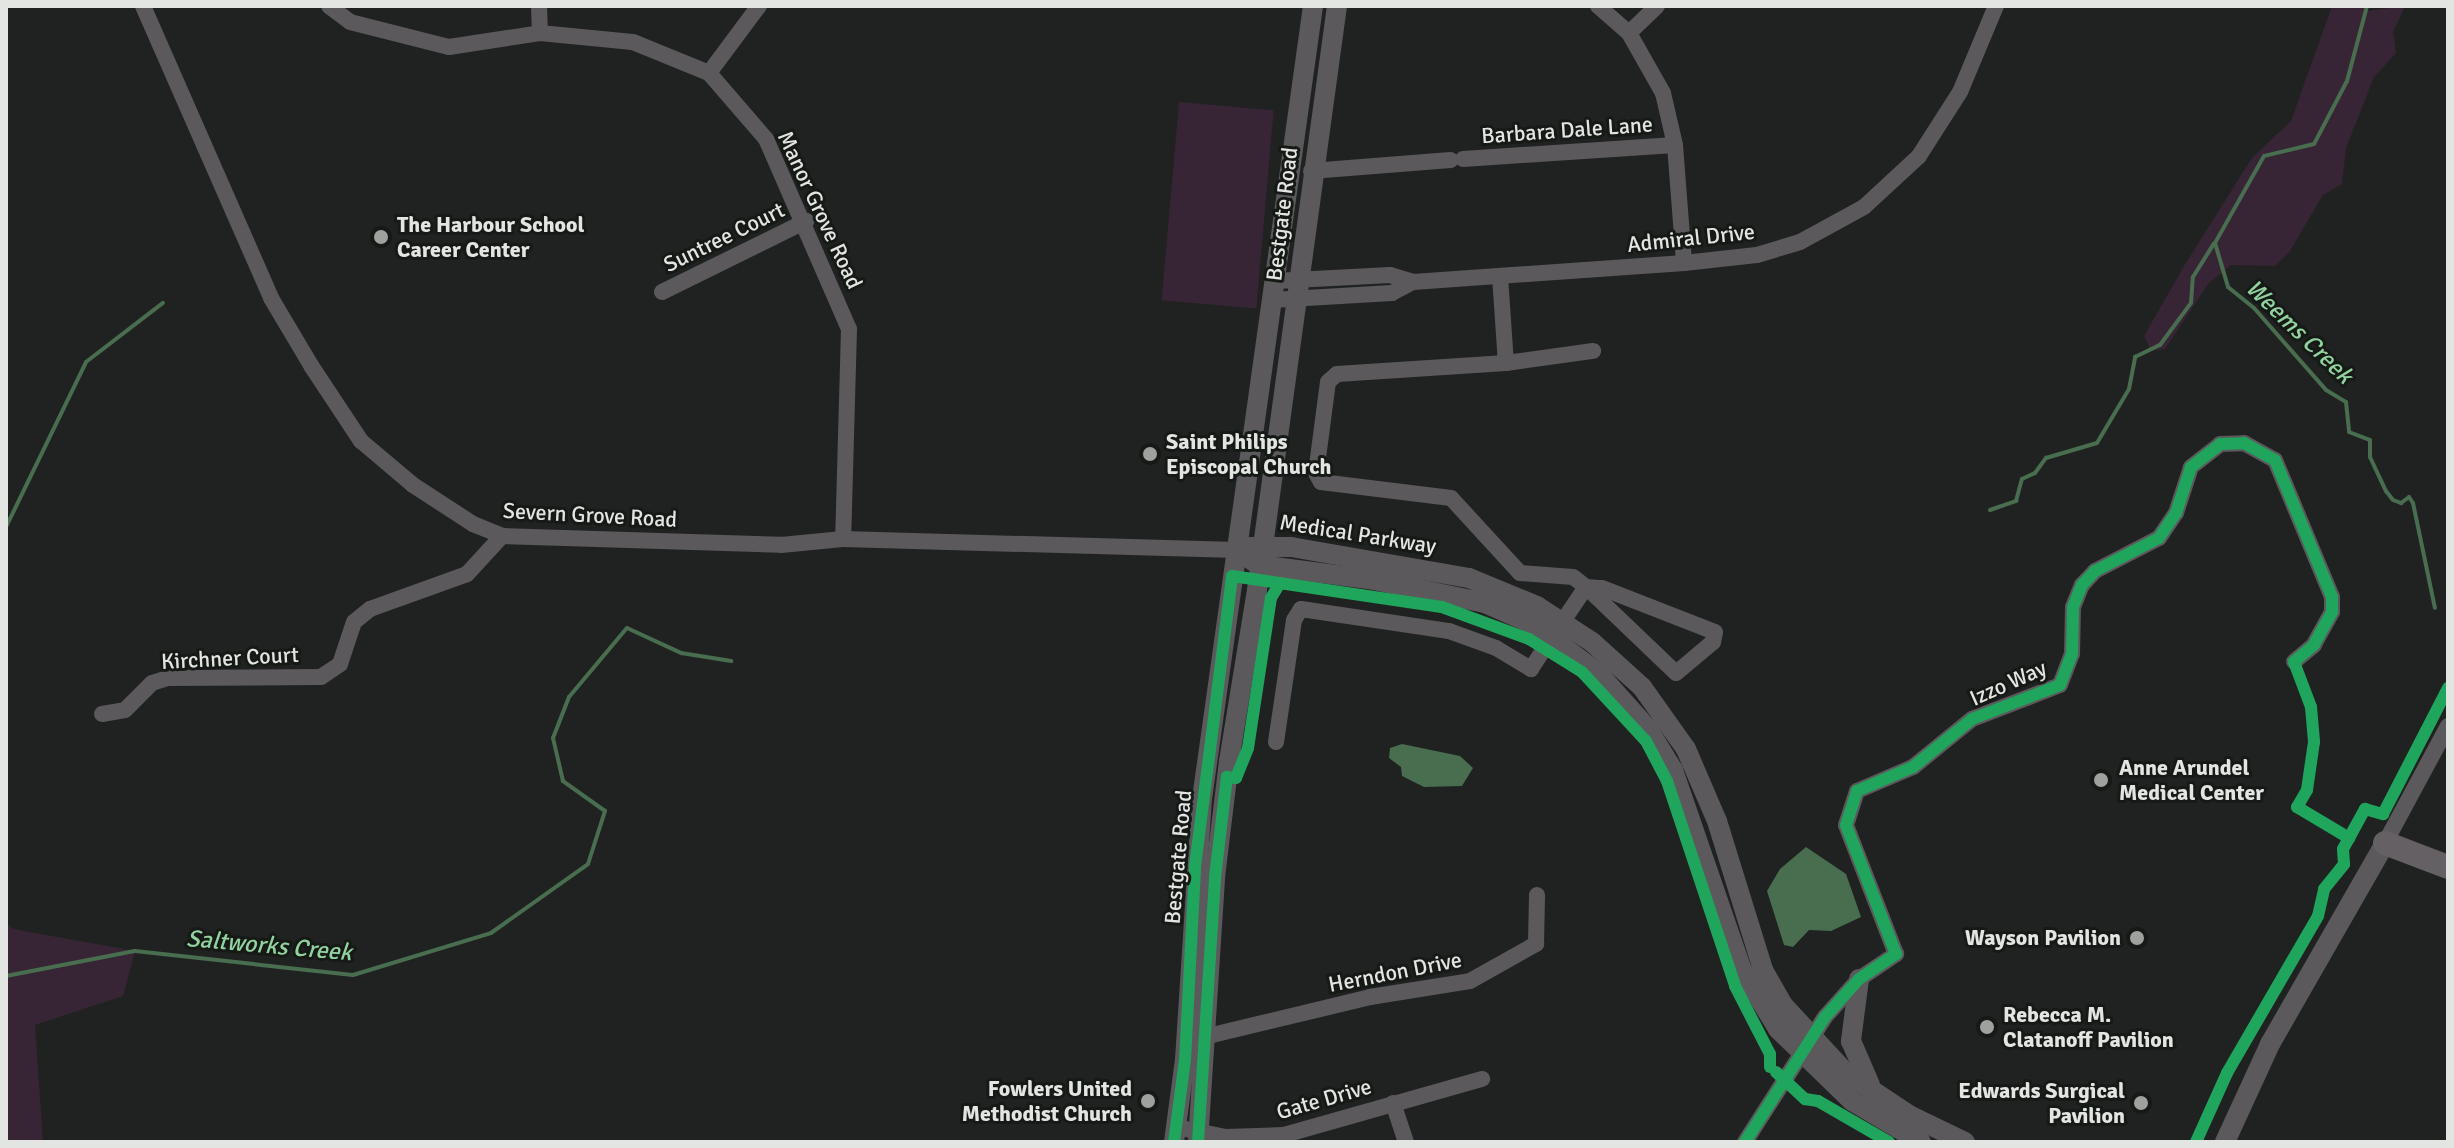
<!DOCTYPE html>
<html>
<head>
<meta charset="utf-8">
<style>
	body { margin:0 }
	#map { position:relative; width:2454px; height:1148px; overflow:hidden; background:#202221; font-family:Signika,sans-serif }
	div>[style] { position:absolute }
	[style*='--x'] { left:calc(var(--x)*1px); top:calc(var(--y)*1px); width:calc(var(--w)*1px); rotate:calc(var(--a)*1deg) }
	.green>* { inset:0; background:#372536; transform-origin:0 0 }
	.water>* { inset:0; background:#486d4f }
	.stream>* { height:4px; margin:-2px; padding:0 2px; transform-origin:2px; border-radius:2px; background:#486d4f }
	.minor>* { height:16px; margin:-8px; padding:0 8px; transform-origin:8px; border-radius:8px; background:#5c595c }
	.major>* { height:20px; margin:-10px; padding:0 10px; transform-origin:10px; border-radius:10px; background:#5c595c }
	.highway>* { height:24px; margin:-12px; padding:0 12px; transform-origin:12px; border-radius:12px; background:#646064 }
	.cycleway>* { height:12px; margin:-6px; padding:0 6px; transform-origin:6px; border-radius:6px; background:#20a55d }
	.dots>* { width:22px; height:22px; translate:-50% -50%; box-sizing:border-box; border:4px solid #161a16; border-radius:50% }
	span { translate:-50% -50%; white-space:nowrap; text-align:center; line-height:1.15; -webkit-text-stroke:6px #161a16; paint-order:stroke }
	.street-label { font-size:22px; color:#e3e5e3 }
	.poi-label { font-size:22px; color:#e3e5e3; font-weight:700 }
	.left { translate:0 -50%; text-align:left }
	.right { translate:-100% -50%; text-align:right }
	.water-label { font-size:24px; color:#92d29f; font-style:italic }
	.frame { position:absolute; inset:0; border:8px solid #e3e5e3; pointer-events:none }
</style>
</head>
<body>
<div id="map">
	<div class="green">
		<div style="clip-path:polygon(2332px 6px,2363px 6px,2367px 11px,2405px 6px,2393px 32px,2396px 53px,2374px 77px,2346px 148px,2342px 184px,2323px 195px,2290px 251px,2275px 266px,2231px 265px,2208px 284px,2165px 349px,2151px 351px,2144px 336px,2184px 266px,2252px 158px,2291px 121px)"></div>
		<div style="left:1179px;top:102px;width:95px;height:199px;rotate:5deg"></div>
		<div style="clip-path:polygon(6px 923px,13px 929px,135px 951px,123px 996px,35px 1025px,43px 1142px,6px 1142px)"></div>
	</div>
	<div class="water">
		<div style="clip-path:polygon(1402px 744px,1460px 756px,1473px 768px,1462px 786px,1424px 787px,1402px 776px,1401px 767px,1389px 758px,1390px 748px)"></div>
		<div style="clip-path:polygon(1806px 847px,1846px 874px,1861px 917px,1831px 931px,1809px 930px,1793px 947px,1784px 945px,1767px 891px,1780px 869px)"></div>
	</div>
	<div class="stream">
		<div style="--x:2367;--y:6;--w:78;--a:104.9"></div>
		<div style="--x:2347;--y:81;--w:71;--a:117.6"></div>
		<div style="--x:2314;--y:144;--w:51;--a:166.5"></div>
		<div style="--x:2264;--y:156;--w:100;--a:119.4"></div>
		<div style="--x:2215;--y:243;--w:46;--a:73.5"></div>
		<div style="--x:2228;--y:287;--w:33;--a:39"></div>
		<div style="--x:2254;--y:308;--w:109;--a:48.7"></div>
		<div style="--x:2326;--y:390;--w:23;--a:31"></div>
		<div style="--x:2346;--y:402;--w:30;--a:84"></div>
		<div style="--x:2349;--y:432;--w:22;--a:21"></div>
		<div style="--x:2370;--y:440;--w:17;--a:90"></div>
		<div style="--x:2370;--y:457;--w:38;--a:65"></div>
		<div style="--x:2386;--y:491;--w:11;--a:52"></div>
		<div style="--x:2393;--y:500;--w:9;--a:21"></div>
		<div style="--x:2401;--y:503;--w:10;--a:-37"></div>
		<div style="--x:2409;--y:497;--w:7;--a:56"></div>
		<div style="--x:2413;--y:503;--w:107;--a:78.2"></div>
		<div style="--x:1990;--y:510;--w:28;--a:-19"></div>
		<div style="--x:2016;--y:501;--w:23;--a:-75"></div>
		<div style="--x:2022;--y:479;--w:14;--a:-25"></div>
		<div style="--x:2035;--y:473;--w:19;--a:-54"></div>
		<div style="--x:2046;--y:458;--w:53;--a:-16.4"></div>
		<div style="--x:2097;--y:443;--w:63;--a:-59.3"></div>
		<div style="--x:2129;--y:389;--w:33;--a:-79"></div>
		<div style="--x:2135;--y:357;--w:28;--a:-26"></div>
		<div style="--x:2160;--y:345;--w:52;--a:-53.6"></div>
		<div style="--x:2191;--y:303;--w:26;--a:-86"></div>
		<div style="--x:2193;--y:277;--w:39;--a:-58"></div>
		<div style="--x:6;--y:527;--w:183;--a:-64.1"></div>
		<div style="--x:86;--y:362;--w:97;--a:-37.5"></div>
		<div style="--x:6;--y:976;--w:131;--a:-11"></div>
		<div style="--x:135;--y:951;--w:219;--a:6.3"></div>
		<div style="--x:353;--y:975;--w:144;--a:-16.9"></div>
		<div style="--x:491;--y:933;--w:119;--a:-35.4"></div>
		<div style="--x:588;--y:864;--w:56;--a:-72.2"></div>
		<div style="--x:605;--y:811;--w:52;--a:-144.5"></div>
		<div style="--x:563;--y:781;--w:44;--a:-103.1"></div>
		<div style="--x:553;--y:738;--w:44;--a:-68.7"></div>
		<div style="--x:569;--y:697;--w:90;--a:-50"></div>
		<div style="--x:627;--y:628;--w:60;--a:24.8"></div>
		<div style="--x:681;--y:653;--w:51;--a:9.1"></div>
	</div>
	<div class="minor">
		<div style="--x:143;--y:6;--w:319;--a:66.3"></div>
		<div style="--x:271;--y:298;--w:80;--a:59.3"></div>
		<div style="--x:312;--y:367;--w:89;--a:56.5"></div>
		<div style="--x:361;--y:441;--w:68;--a:40.2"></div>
		<div style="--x:413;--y:485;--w:72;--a:33"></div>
		<div style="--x:473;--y:524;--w:31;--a:22"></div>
		<div style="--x:502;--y:536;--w:279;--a:1.8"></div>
		<div style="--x:781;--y:545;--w:62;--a:-5.5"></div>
		<div style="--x:843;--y:539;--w:394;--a:1.6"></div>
		<div style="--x:329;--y:6;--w:26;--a:37"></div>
		<div style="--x:350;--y:22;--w:102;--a:14.2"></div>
		<div style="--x:449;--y:47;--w:92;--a:-8.7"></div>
		<div style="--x:540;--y:33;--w:93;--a:5.5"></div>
		<div style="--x:633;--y:42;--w:82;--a:22.2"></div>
		<div style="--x:709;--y:73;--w:87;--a:49.2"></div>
		<div style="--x:766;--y:139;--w:207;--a:66.4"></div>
		<div style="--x:849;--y:329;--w:210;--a:91.6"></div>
		<div style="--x:539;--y:6;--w:27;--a:88"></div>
		<div style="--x:1598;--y:6;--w:41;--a:41.1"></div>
		<div style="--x:1629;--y:33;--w:69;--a:60.5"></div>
		<div style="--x:1663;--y:93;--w:53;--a:77"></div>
		<div style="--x:1675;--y:145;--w:118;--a:85.6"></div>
		<div style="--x:1629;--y:33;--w:39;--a:-44"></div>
		<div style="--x:709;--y:73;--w:84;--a:-53.3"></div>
		<div style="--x:1463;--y:159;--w:212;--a:-3.8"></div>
		<div style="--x:1311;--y:171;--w:140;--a:-4.5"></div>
		<div style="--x:1500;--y:276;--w:87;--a:86.1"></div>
		<div style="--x:1275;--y:281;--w:115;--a:-3"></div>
		<div style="--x:1390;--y:275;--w:24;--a:17"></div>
		<div style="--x:1413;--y:282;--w:272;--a:-4"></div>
		<div style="--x:1684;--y:263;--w:73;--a:-6.3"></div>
		<div style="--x:1757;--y:255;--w:45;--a:-16.8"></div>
		<div style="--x:1800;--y:242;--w:73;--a:-28.7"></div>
		<div style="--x:1864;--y:207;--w:75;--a:-42.8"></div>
		<div style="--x:1919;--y:156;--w:76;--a:-57.4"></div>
		<div style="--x:1960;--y:92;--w:93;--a:-67.3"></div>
		<div style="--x:662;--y:292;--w:161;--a:-26.2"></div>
		<div style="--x:1272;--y:300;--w:120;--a:-3.3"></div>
		<div style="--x:1392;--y:293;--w:24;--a:-28"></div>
		<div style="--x:1563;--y:621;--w:41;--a:-55.9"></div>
		<div style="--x:1586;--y:587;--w:16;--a:4"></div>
		<div style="--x:1602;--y:588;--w:121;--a:21.3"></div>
		<div style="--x:1715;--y:632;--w:10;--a:101"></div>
		<div style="--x:1713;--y:642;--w:48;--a:140"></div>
		<div style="--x:1676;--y:673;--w:124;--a:-136.3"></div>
		<div style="--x:1586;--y:587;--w:16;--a:-142"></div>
		<div style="--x:1573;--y:577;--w:53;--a:-175.7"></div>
		<div style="--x:1520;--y:573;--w:102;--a:-132.6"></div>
		<div style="--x:1451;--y:498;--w:131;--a:-173"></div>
		<div style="--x:1321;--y:482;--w:10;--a:-119"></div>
		<div style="--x:1316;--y:473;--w:92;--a:-82.5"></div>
		<div style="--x:1328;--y:382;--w:12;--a:-42"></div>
		<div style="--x:1337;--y:374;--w:169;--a:-3.7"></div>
		<div style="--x:1506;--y:363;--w:88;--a:-7.9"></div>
		<div style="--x:102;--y:714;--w:23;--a:-10"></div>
		<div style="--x:125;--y:710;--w:38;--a:-45"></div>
		<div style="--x:152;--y:683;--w:16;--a:-18"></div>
		<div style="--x:167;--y:678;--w:154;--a:-0.4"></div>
		<div style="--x:321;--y:677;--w:23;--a:-34"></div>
		<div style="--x:340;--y:664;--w:44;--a:-71.6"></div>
		<div style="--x:354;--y:622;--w:21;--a:-39"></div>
		<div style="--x:370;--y:609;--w:103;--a:-19.8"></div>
		<div style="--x:467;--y:574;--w:52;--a:-47.4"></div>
		<div style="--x:1276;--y:742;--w:123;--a:-81.6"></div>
		<div style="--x:1294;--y:620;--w:13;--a:-58"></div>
		<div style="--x:1301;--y:609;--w:150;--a:8.5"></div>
		<div style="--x:1449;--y:631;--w:50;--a:19.9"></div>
		<div style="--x:1496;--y:648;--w:41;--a:31"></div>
		<div style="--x:1531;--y:669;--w:38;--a:-57"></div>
		<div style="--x:2385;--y:843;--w:133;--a:-61.7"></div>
		<div style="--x:1208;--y:1036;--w:167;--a:-13.5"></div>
		<div style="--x:1370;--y:997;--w:101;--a:-9.1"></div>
		<div style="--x:1470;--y:981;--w:76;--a:-29.3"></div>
		<div style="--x:1536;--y:944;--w:49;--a:-88.8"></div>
		<div style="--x:1393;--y:1103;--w:41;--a:71.6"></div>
		<div style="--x:1176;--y:1127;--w:51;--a:11.3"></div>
		<div style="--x:1226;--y:1137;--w:58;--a:-2"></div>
		<div style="--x:1284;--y:1135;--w:206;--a:-15.8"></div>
		<div style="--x:1745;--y:1142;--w:148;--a:-57.4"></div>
		<div style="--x:1825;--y:1017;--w:51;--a:-48.2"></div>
		<div style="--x:1859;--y:979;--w:45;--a:-34"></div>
		<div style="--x:1896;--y:954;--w:138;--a:-111.2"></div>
		<div style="--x:1846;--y:825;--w:36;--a:-72"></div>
		<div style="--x:1857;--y:791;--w:61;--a:-23.2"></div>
		<div style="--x:1913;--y:767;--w:76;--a:-39.1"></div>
		<div style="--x:1972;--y:719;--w:94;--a:-21.1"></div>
		<div style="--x:2060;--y:685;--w:33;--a:-69"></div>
		<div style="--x:2072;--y:654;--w:47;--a:-88.8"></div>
		<div style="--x:2073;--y:607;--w:24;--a:-68"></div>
		<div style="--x:2082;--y:585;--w:19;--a:-47"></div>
		<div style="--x:2095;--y:571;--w:72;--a:-27.3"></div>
		<div style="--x:2159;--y:538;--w:30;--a:-56"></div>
		<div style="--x:2176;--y:513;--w:48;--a:-71.9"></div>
		<div style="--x:2191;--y:467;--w:37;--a:-38"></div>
		<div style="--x:2220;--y:444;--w:24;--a:-2"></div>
		<div style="--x:2244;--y:443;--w:35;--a:29"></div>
		<div style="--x:2275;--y:460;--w:148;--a:67.4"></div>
		<div style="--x:2332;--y:597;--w:15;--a:90"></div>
		<div style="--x:2332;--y:612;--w:38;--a:119"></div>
		<div style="--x:2314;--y:645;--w:26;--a:140"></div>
	</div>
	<div class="major">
		<div style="--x:1249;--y:547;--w:42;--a:0"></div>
		<div style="--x:1291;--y:547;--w:181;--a:9.9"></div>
		<div style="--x:1469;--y:578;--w:74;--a:22.4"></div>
		<div style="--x:1537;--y:606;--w:66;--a:33.2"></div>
		<div style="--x:1592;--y:642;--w:67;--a:42"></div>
		<div style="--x:1642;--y:687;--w:76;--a:54.6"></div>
		<div style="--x:1686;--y:749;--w:78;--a:66.7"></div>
		<div style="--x:1717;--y:821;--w:156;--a:72.8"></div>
		<div style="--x:1763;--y:970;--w:40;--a:60.3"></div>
		<div style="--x:1783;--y:1005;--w:93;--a:47.2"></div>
		<div style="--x:1846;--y:1073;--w:76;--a:33.7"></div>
		<div style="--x:1909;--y:1115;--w:62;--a:25.7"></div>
		<div style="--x:1250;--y:559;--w:11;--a:34"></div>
		<div style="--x:1259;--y:565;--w:116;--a:7.4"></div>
		<div style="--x:1374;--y:580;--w:113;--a:11.7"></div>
		<div style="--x:1485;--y:603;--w:55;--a:23.7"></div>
		<div style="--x:1535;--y:625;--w:79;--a:37.3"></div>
		<div style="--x:1598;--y:673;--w:75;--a:48.2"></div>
		<div style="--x:1648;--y:729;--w:48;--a:58.6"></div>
		<div style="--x:1673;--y:770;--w:212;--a:71"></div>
		<div style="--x:1742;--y:970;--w:69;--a:58.6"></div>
		<div style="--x:1778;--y:1029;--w:103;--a:44.2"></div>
		<div style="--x:1852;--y:1101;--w:80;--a:30.7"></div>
		<div style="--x:1859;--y:979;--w:63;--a:97.4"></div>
		<div style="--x:1851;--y:1041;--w:48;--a:66.6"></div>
		<div style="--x:1174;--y:1142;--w:83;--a:-82.4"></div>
		<div style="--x:1185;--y:1060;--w:262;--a:-86.3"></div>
		<div style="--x:1202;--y:799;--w:801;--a:-82.03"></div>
		<div style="--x:1198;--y:1142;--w:266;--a:-86.3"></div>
		<div style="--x:1215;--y:877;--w:117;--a:-83.1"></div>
		<div style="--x:1229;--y:761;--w:173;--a:-80.7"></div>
		<div style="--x:1257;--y:590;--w:589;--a:-82.2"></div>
		<div style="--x:2225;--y:1142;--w:108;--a:-65.3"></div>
		<div style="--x:2270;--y:1044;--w:232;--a:-60.2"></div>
	</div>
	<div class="highway">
		<div style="--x:2385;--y:843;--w:67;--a:20.9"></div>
	</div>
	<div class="cycleway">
		<div style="--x:1776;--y:1072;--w:40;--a:43"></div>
		<div style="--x:1805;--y:1099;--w:13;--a:9"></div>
		<div style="--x:1818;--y:1101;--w:82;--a:30"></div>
		<div style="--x:1174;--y:1142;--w:83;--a:-82.4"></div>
		<div style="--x:1185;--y:1060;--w:194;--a:-87"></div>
		<div style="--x:1195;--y:866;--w:292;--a:-82.7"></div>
		<div style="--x:1232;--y:576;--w:212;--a:8.4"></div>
		<div style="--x:1442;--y:607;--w:93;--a:20.2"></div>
		<div style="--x:1529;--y:639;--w:62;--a:31.9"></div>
		<div style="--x:1582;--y:672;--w:94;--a:47.2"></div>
		<div style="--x:1646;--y:741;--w:45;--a:62.3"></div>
		<div style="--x:1667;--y:781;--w:216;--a:71.6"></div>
		<div style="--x:1735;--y:986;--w:76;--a:62.8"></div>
		<div style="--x:1770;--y:1054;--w:13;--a:90"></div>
		<div style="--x:1198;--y:1142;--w:266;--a:-86.3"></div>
		<div style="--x:1215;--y:877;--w:101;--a:-83.2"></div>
		<div style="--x:1227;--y:777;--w:9;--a:6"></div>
		<div style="--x:1236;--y:778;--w:32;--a:-68"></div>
		<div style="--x:1248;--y:748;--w:152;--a:-81.3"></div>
		<div style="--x:1271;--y:598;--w:17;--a:-59"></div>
		<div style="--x:1745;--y:1142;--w:148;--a:-57.4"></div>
		<div style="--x:1825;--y:1017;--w:51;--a:-48.2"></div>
		<div style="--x:1859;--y:979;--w:45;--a:-34"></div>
		<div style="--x:1896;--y:954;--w:138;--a:-111.2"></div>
		<div style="--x:1846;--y:825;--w:36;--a:-72"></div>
		<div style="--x:1857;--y:791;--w:61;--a:-23.2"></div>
		<div style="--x:1913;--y:767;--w:76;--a:-39.1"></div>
		<div style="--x:1972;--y:719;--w:94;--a:-21.1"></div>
		<div style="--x:2060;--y:685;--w:33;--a:-69"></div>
		<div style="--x:2072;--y:654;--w:47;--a:-88.8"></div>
		<div style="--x:2073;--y:607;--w:24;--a:-68"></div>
		<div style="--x:2082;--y:585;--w:19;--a:-47"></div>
		<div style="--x:2095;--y:571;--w:72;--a:-27.3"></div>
		<div style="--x:2159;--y:538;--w:30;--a:-56"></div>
		<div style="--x:2176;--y:513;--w:48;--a:-71.9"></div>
		<div style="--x:2191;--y:467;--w:37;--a:-38"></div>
		<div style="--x:2220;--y:444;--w:24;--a:-2"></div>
		<div style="--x:2244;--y:443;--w:35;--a:29"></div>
		<div style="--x:2275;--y:460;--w:148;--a:67.4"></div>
		<div style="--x:2332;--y:597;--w:15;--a:90"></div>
		<div style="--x:2332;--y:612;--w:38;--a:119"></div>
		<div style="--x:2314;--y:645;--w:26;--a:140"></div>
		<div style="--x:2294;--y:662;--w:48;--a:69.3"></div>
		<div style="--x:2311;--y:707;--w:35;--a:85"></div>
		<div style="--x:2314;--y:742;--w:49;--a:98.3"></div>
		<div style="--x:2307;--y:790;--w:20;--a:120"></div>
		<div style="--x:2297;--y:807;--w:61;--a:30.8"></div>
		<div style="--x:2196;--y:1142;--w:76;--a:-65.8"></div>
		<div style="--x:2227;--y:1073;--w:181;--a:-59.9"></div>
		<div style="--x:2318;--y:916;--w:28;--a:-77"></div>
		<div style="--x:2324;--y:889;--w:32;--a:-51"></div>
		<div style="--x:2344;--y:864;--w:15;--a:-94"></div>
		<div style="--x:2343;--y:849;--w:46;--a:-61.2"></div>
		<div style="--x:2365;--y:809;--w:19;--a:16"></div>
		<div style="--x:2383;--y:814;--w:142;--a:-62.7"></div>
	</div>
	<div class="dots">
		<div style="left:381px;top:237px;background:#9fa19f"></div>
		<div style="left:1150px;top:454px;background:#9fa19f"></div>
		<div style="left:2101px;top:780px;background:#9fa19f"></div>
		<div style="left:2137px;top:938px;background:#9fa19f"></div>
		<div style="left:1987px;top:1027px;background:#9fa19f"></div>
		<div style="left:1148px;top:1101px;background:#9fa19f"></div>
		<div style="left:2141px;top:1103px;background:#9fa19f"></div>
	</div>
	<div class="street-label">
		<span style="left:1567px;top:130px;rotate:-4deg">Barbara Dale Lane</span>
		<span style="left:820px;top:210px;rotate:65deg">Manor Grove Road</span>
		<span style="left:1282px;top:214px;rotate:-83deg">Bestgate Road</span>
		<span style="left:724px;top:237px;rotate:-26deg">Suntree Court</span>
		<span style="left:1691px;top:238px;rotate:-6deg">Admiral Drive</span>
		<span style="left:590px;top:515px;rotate:3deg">Severn Grove Road</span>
		<span style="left:1358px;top:534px;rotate:9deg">Medical Parkway</span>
		<span style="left:230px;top:658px;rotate:-3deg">Kirchner Court</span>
		<span style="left:2008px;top:683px;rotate:-24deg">Izzo Way</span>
		<span style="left:1178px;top:857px;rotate:-85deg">Bestgate Road</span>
		<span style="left:1395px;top:972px;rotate:-11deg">Herndon Drive</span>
		<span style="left:1324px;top:1099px;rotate:-16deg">Gate Drive</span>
	</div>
	<div class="poi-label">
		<span class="left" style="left:397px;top:237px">The Harbour School<br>Career Center</span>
		<span class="left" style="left:1166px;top:454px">Saint Philips<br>Episcopal Church</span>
		<span class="left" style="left:2119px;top:780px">Anne Arundel<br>Medical Center</span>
		<span class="right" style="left:2121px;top:938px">Wayson Pavilion</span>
		<span class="left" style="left:2003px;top:1027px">Rebecca M.<br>Clatanoff Pavilion</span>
		<span class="right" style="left:1132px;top:1101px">Fowlers United<br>Methodist Church</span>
		<span class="right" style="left:2125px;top:1103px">Edwards Surgical<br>Pavilion</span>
	</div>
	<div class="water-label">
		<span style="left:2299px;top:332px;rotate:44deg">Weems Creek</span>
		<span style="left:269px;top:946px;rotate:5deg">Saltworks Creek</span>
	</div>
	<div class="frame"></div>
</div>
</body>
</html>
